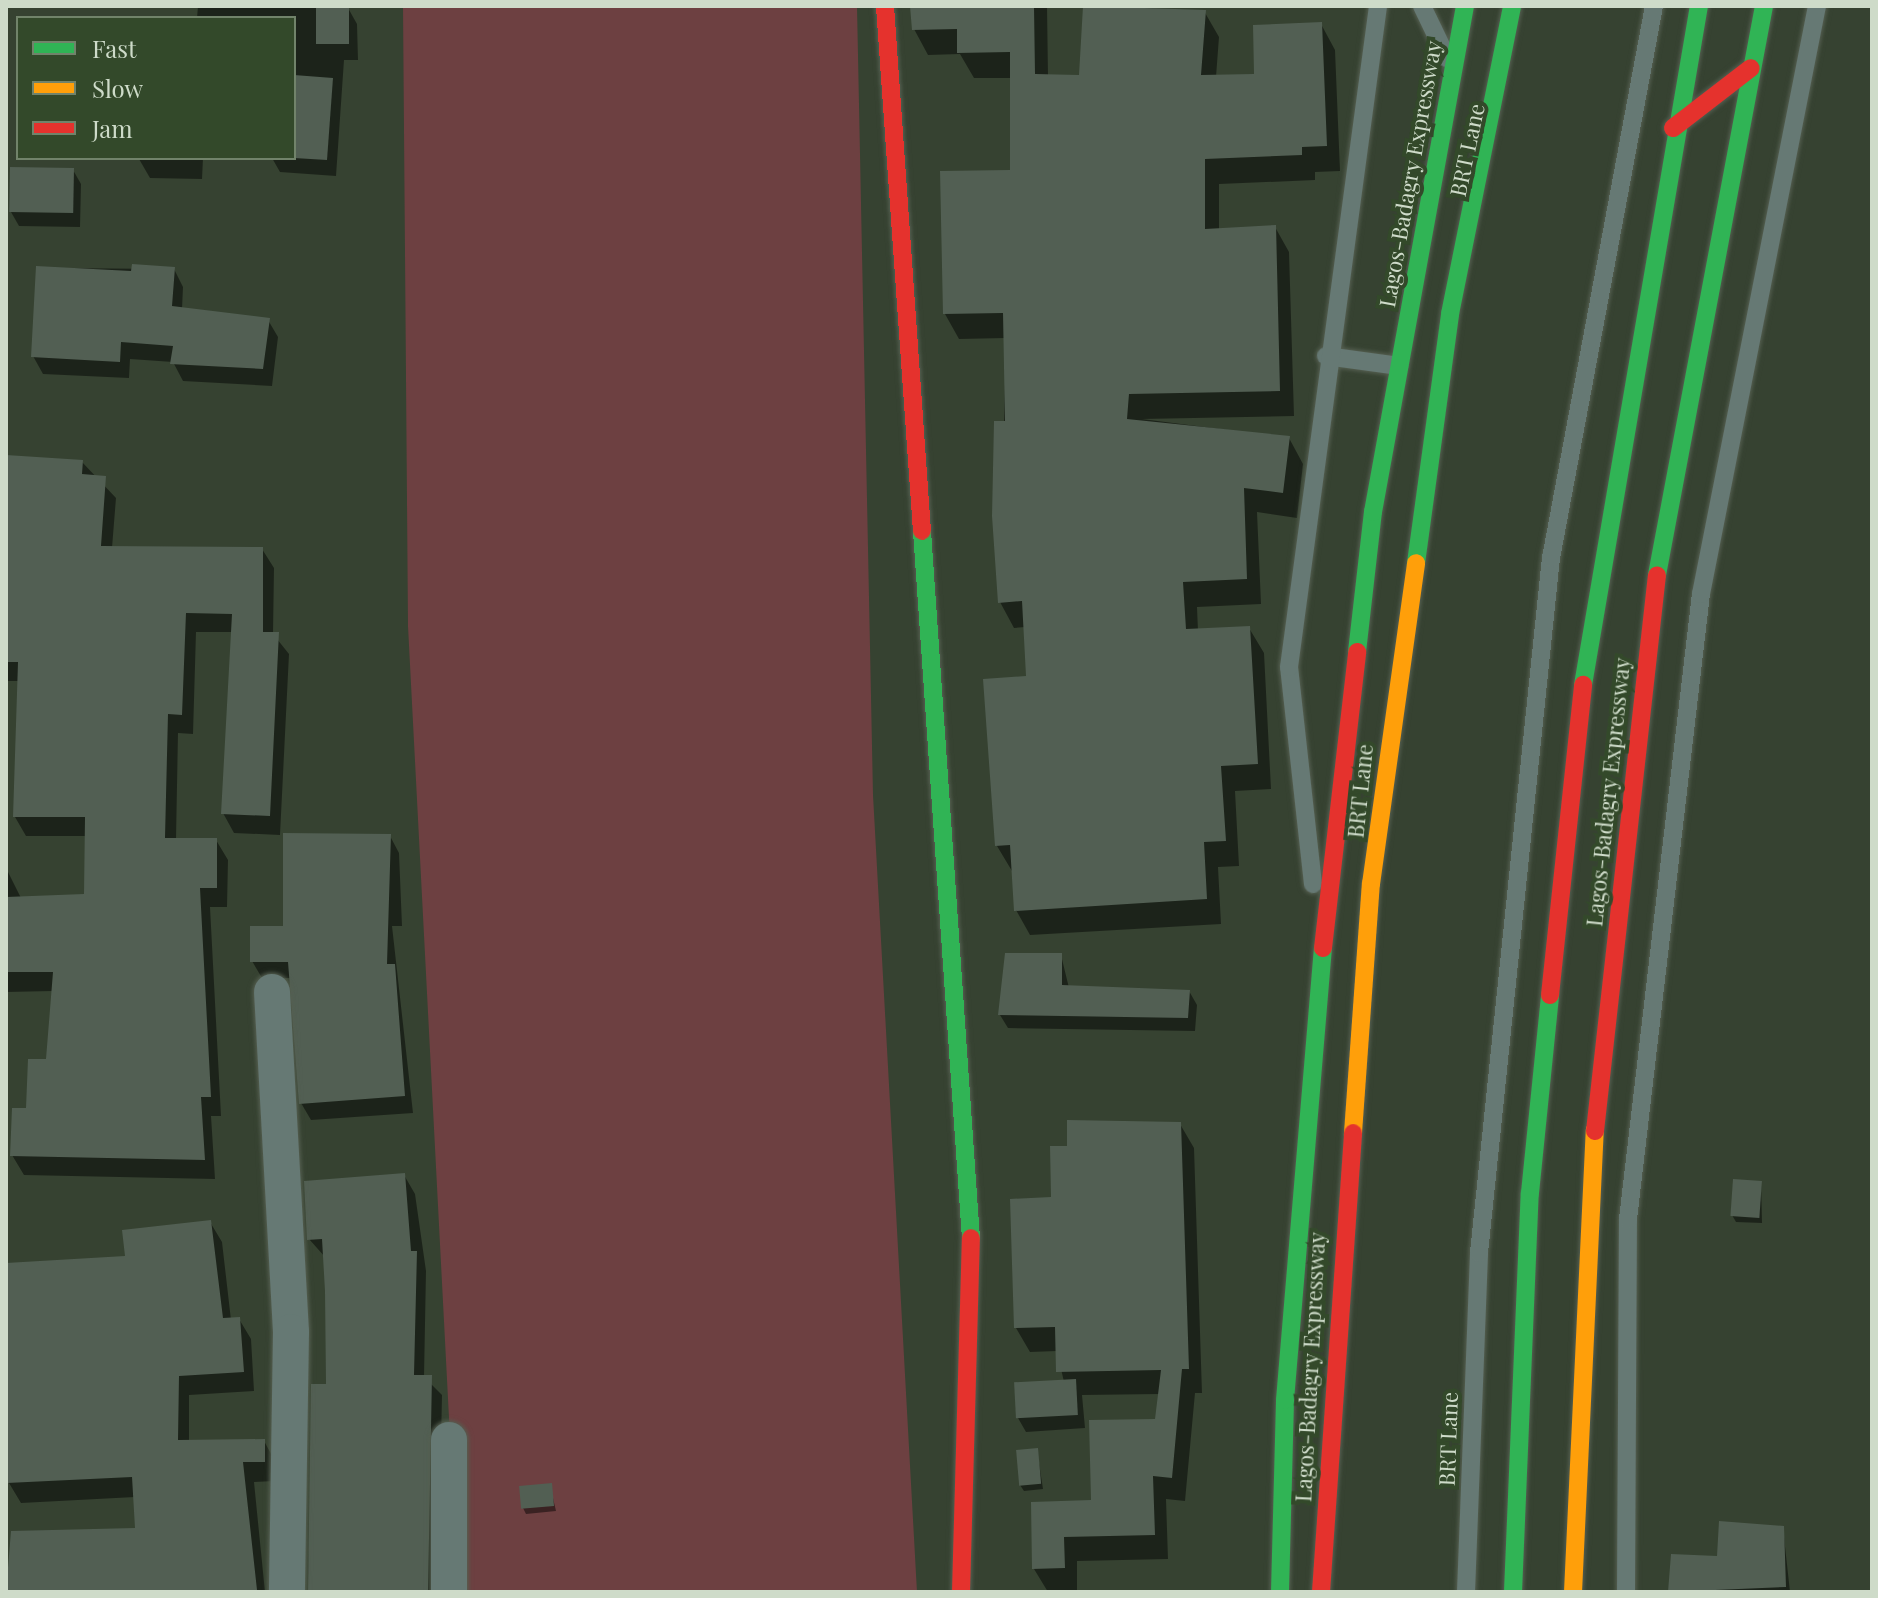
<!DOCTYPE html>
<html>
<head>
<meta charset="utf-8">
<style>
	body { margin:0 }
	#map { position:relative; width:1878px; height:1598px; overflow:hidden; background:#364231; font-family:"Playfair Display",serif }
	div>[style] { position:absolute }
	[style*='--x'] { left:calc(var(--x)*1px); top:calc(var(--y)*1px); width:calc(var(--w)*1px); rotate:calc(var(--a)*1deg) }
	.green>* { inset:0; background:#6d4041 }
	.shadow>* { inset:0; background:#0007 }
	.building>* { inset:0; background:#525f53; transform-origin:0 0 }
	.roads { filter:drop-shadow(0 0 2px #555f51) drop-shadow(0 0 2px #555f51) }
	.lane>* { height:18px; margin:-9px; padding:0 9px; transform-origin:9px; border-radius:9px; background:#667974 }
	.street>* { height:36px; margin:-18px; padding:0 18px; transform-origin:18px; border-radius:18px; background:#667974 }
	.fast>* { height:18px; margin:-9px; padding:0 9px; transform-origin:9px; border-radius:9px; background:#30b455 }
	.slow>* { height:18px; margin:-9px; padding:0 9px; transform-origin:9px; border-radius:9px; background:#ff9f0a }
	.jam>* { height:18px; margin:-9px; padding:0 9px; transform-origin:9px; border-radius:9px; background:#e5322d }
	span { translate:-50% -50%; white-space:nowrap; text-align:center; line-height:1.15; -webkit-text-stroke:8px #33492a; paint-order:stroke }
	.street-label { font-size:22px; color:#cedbc9 }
	.frame { position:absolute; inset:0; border:8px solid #cedbc9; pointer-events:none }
	.legend { position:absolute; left:16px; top:16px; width:280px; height:144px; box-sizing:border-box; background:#33492a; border:2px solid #71836a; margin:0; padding:10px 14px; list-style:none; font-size:24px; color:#cedbc9 }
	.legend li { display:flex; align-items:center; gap:16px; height:40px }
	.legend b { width:40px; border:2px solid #71836a }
</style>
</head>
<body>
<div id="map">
	<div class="green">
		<div style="clip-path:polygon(403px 6px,857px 6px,873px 795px,917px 1592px,458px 1592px,408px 626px)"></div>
	</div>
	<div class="shadow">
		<div style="clip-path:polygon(198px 6px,348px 8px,357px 24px,358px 60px,344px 60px,336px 176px,280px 172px,272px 158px,294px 158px,294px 18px,197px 18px)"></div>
		<div style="clip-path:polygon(912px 6px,1047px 6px,1048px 76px,1081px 77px,1085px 6px,1204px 11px,1219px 37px,1216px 77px,1256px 76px,1321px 24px,1335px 50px,1340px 171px,1315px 172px,1315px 180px,1219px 184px,1219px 230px,1275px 227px,1289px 252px,1294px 416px,1142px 419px,1289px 438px,1303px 464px,1297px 518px,1257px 512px,1261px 604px,1197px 607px,1198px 631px,1249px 628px,1264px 653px,1271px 789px,1235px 791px,1239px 866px,1218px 867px,1221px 924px,1030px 935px,1016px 910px,1012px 871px,997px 846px,1028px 678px,1025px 627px,1014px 628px,1000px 602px,1006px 338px,959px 339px,945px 314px,1012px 172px,1012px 78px,974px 78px,960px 54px,928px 55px,914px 29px)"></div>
		<div style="clip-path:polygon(203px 158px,202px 179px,150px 178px,139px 159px)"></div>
		<div style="clip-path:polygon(73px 170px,81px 184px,80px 227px,19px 226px,11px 212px)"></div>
		<div style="clip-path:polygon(38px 268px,174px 269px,183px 287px,182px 309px,268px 320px,278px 337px,272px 386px,183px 381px,173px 362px,130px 359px,129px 378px,43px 374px,33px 356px)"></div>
		<div style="clip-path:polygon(82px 462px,116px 498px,112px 548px,262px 549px,274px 568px,273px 634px,289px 654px,280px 835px,234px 833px,223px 813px,233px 632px,196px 632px,193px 734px,178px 733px,176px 840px,216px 840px,228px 860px,227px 907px,210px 907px,221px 1116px,211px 1116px,215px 1179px,24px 1175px,12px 1155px,47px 1061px,53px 991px,6px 992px,6px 868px,21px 898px,86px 896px,87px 836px,26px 836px,15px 817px,19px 681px,6px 681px,6px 512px)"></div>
		<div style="clip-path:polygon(390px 836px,399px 853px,402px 926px,392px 926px,413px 1113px,311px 1120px,301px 1103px,291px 978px,262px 978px,252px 961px)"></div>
		<div style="clip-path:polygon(1061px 955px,1069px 988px,1189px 991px,1197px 1005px,1195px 1031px,1008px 1028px,1000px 1015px)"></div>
		<div style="clip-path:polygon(1180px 1124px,1194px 1148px,1202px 1393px,1195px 1393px,1185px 1501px,1166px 1499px,1168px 1559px,1077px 1561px,1077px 1592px,1048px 1592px,1034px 1569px,1156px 1421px,1160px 1394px,1082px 1395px,1085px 1428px,1026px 1432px,1018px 1418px,1064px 1382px,1057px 1351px,1030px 1352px,1016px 1328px,1069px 1148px)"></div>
		<div style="clip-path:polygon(404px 1175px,415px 1194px,426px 1271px,424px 1377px,442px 1395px,438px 1592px,308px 1592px,313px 1386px,328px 1386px,325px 1257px,309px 1239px)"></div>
		<div style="clip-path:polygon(1761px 1183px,1762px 1223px,1736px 1222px,1732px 1215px)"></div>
		<div style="clip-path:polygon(210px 1222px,222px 1242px,231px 1320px,239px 1319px,251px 1339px,254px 1391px,189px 1395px,189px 1442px,264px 1441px,275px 1461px,275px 1481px,254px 1482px,265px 1592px,6px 1592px,6px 1572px,138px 1530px,135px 1497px,21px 1503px,9px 1483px,6px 1265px,128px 1257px)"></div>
		<div style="clip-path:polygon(1037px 1450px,1043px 1489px,1024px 1491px,1020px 1485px)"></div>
		<div style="clip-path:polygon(550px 1485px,556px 1511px,526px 1514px,523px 1508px)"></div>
		<div style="clip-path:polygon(1783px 1528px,1790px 1592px,1670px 1592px,1673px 1556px,1719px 1558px)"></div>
	</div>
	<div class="building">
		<div style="left:316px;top:6px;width:33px;height:38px"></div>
		<div style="clip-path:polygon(910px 6px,1034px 6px,1035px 74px,1079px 75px,1083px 6px,1206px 10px,1201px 75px,1254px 74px,1253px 25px,1322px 22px,1327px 146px,1302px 147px,1302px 155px,1205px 159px,1205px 229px,1276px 225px,1280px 391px,1129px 394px,1127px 419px,1290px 436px,1283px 493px,1244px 488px,1247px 579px,1183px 582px,1186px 629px,1250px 626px,1258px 764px,1221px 766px,1226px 841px,1204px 842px,1207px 899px,1014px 911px,1010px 845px,995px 846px,983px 679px,1026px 676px,1022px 601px,998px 603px,992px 516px,994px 421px,1005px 421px,1003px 313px,943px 314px,940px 171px,1010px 170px,1010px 52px,957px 53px,957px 29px,912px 30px)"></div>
		<div style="clip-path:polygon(294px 75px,333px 78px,327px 160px,294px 158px)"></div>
		<div style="left:10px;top:167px;width:64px;height:45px;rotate:1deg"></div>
		<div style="clip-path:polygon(132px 264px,175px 267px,172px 306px,270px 318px,263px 369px,170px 364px,173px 346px,121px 342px,120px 362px,31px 357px,36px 266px,131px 271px)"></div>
		<div style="clip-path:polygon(6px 455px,83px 460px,82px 474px,106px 476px,101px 546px,263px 547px,263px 632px,279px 632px,270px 816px,221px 814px,232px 614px,186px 613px,182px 715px,168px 714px,165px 838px,217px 838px,217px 888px,200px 888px,211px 1097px,201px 1097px,205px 1160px,10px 1156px,12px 1108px,26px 1108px,28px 1059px,46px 1059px,53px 972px,6px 972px,6px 897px,84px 894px,85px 817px,13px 817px,18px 662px,6px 662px)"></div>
		<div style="clip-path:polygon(283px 833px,391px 834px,387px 964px,395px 964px,405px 1096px,299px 1104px,288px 962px,250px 962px,250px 926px,283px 926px)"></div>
		<div style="clip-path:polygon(1005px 953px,1062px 953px,1062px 985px,1190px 990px,1188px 1018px,998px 1015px)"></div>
		<div style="clip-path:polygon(1067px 1120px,1181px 1122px,1189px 1369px,1182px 1369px,1172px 1478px,1153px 1476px,1155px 1535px,1064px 1537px,1065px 1568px,1032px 1569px,1031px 1502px,1091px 1500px,1089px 1420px,1155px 1419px,1161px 1370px,1056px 1372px,1055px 1327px,1014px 1328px,1010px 1199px,1051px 1197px,1050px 1146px,1067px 1146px)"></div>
		<div style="clip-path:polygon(405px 1173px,411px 1251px,417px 1251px,414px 1375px,432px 1375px,428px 1592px,308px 1592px,311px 1384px,326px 1384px,325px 1291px,322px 1239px,307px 1240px,304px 1181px)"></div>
		<div style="left:1733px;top:1179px;width:29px;height:37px;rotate:4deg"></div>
		<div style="clip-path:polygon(211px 1220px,223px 1318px,240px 1317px,244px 1372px,179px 1376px,178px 1440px,265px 1439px,265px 1462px,243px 1462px,257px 1590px,6px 1592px,11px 1531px,135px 1528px,132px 1477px,7px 1483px,6px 1263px,125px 1256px,122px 1230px)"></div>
		<div style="left:1076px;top:1379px;width:36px;height:62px;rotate:87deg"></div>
		<div style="left:1038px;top:1448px;width:36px;height:22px;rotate:85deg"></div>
		<div style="left:552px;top:1483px;width:23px;height:33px;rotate:85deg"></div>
		<div style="clip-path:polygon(1719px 1521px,1784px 1526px,1786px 1587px,1668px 1592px,1671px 1554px,1717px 1556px)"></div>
	</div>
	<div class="roads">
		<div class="lane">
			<div style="--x:1422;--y:6;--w:58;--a:64.3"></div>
			<div style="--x:1326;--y:356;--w:74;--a:7.8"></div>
			<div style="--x:1313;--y:884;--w:218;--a:-96.3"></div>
			<div style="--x:1289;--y:667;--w:667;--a:-82.33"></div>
			<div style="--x:1466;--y:1592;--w:339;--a:-87.8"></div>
			<div style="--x:1479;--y:1253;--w:699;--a:-84.09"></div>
			<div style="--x:1551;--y:558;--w:562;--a:-79.43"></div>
			<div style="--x:1626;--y:1592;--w:373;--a:-89.7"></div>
			<div style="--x:1628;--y:1219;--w:629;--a:-83.34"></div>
			<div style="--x:1701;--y:594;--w:599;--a:-78.84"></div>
		</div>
		<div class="street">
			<div style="--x:272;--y:992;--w:341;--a:86.8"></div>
			<div style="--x:291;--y:1332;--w:260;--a:90.9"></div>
			<div style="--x:449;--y:1440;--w:152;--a:90"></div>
		</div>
		<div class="fast">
			<div style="--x:922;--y:531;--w:709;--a:86.04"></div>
			<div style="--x:1416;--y:563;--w:251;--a:-82.2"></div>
			<div style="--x:1450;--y:314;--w:314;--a:-78.6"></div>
			<div style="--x:1657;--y:575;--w:579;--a:-79.35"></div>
			<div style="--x:1357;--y:652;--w:141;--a:-83.5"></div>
			<div style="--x:1373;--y:512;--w:514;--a:-79.7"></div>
			<div style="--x:1583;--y:685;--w:689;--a:-80.31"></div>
			<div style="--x:1280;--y:1592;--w:192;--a:-88.5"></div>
			<div style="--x:1285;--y:1400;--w:454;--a:-85.2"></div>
			<div style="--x:1513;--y:1592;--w:399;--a:-87.6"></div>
			<div style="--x:1530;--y:1193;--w:199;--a:-84.2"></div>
		</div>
		<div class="slow">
			<div style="--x:1353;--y:1133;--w:250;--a:-85.9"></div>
			<div style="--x:1371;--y:884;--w:324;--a:-82"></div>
			<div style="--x:1573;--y:1592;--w:462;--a:-87.3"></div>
		</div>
		<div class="jam">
			<div style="--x:885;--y:6;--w:526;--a:85.97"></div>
			<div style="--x:1673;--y:128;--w:98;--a:-37.6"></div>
			<div style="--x:1323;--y:948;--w:298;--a:-83.4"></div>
			<div style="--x:1550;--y:995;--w:312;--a:-83.9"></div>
			<div style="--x:1595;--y:1131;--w:559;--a:-83.64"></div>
			<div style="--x:961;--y:1592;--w:354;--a:-88.4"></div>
			<div style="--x:1321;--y:1592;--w:460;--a:-86"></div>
		</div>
	</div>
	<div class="street-label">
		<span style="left:1467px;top:150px;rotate:-78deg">BRT Lane</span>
		<span style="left:1410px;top:174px;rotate:-80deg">Lagos-Badagry Expressway</span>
		<span style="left:1360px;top:791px;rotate:-84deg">BRT Lane</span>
		<span style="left:1608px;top:792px;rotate:-84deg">Lagos-Badagry Expressway</span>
		<span style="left:1310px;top:1367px;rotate:-87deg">Lagos-Badagry Expressway</span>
		<span style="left:1448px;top:1439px;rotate:-88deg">BRT Lane</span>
	</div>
	<div class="frame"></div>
	<ul class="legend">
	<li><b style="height:10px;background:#30b455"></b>Fast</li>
	<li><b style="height:10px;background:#ff9f0a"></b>Slow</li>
	<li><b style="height:10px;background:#e5322d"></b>Jam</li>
	</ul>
</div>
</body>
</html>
